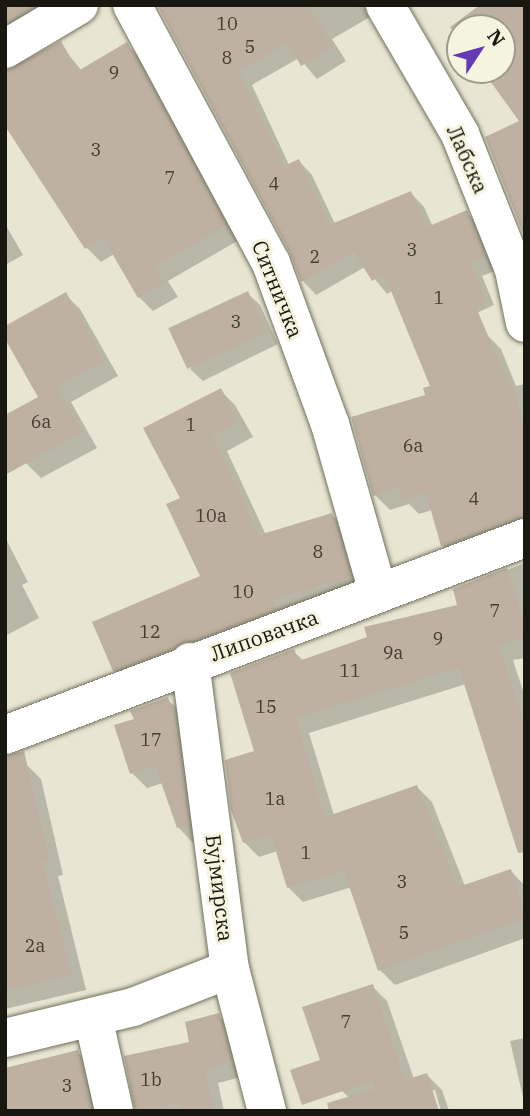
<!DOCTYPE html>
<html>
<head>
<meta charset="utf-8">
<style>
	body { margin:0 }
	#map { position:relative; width:530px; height:1116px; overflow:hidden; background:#e8e6d2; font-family:"IBM Plex Serif",serif }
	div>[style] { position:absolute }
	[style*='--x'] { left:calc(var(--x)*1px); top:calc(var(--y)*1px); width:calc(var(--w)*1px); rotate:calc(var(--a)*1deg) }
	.shadow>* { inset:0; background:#0003 }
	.building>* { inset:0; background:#bfb1a1; transform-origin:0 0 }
	.roads { filter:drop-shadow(0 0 2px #72715f) drop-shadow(0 0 2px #72715f) }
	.street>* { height:38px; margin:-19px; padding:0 19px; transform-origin:19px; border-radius:19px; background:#fff }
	span { translate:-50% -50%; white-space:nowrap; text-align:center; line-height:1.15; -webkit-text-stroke:6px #f5f4df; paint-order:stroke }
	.number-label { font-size:18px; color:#423e34 }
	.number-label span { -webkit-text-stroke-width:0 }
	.street-label { font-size:21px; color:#181810 }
	.frame { position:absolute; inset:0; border:7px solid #181810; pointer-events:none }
	.north { position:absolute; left:446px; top:14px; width:70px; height:70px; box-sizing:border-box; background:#f5f4df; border:2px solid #9d9c8c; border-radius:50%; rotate:54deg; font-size:19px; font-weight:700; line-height:28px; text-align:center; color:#181810 }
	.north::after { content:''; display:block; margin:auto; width:24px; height:32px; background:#663ab2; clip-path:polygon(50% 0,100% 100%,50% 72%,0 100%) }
</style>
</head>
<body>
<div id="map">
	<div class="shadow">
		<div style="clip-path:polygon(5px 5px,76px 5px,5px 49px)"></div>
		<div style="clip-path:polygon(158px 5px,363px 5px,370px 17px,332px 39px,346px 61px,317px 79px,299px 58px,252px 85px,289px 165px,299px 161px,312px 175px,335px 224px,411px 193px,424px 207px,433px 227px,466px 212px,480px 226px,497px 270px,482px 276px,494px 305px,421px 339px,392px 291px,387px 294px,365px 267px,316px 295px,303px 281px,292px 252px)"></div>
		<div style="clip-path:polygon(60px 44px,82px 71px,127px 45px,141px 59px,239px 240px,168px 281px,178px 297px,153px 311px,139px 297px,114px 254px,101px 262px,87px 248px,5px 123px)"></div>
		<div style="clip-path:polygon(5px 224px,23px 255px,5px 265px)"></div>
		<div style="clip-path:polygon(247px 293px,260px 305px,278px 344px,203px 381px,190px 369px)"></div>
		<div style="clip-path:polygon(65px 294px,80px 309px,118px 376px,71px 402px,97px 448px,41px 478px,26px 463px,40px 398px,5px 336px)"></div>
		<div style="clip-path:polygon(486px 334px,501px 349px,516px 386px,525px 384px,525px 537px,457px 560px,443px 546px,432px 510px,419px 514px,409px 504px,390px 510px,375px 495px,433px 387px)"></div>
		<div style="clip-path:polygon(220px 390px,235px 405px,253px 437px,227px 451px,266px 535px,332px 515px,347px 530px,365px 592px,129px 685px,114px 670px,202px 577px,182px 499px)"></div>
		<div style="clip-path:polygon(5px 537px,28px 582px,22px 585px,39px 618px,5px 636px)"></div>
		<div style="clip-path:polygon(525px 563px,525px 658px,513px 660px,525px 697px,525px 822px,466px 684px,309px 733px,334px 815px,417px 787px,432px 802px,465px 886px,511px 871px,525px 886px,525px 938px,395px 985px,380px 970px,352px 887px,303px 902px,288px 887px,278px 851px,259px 857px,244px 842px,256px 753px,293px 651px,304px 661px,460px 606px,455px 590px)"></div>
		<div style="clip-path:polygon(167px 699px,183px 714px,203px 839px,193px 843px,178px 827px,163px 783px,147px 788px,132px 773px)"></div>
		<div style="clip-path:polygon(26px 764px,41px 779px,63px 875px,58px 876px,86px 990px,5px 1009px,5px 769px)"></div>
		<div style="clip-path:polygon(372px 986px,387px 1001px,414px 1079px,427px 1075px,442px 1090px,449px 1111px,441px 1111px,435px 1090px,358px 1106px,342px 1091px)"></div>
		<div style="clip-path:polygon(218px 1015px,233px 1030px,245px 1076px,218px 1083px,224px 1111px,136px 1111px)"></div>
		<div style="clip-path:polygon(525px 1038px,525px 1106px,510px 1041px)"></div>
		<div style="clip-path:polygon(77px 1052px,93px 1067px,102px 1111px,5px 1111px,5px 1065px,8px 1069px)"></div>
	</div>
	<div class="building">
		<div style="clip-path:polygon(5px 5px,36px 5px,5px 23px)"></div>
		<div style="clip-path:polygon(157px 5px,309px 5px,333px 47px,301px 66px,288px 43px,239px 71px,284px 166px,299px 159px,329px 225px,411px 191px,427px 227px,467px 210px,485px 256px,470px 262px,487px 303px,476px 307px,509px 386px,513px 385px,525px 432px,525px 517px,441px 546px,426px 493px,403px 500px,399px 488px,373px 496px,351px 417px,425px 395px,423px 388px,430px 386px,384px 274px,372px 281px,354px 252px,301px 282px,290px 253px)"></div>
		<div style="clip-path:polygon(480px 5px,525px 5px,525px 238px,485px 137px,519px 121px,482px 70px,502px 70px,502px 28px,460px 28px,460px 40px,450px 27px)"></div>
		<div style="clip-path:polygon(61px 41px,78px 71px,127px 42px,226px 225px,155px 267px,165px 283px,138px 298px,103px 238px,85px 249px,5px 126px,5px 71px)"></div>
		<div style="left:248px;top:291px;width:45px;height:88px;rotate:65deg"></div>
		<div style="clip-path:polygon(66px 292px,104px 361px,38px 397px,57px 387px,83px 432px,5px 475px,5px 415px,38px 397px,5px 339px,5px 326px)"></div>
		<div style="clip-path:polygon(221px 388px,239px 422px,213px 436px,259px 535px,332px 513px,351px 577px,273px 600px,277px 609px,113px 671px,92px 622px,200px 576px,166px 504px,180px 498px,143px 428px)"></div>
		<div style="clip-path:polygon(507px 568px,525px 624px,525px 638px,499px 646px,525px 725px,525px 852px,518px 853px,459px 668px,296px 718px,325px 817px,417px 785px,458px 887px,511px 869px,525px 918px,378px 971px,344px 871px,287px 888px,271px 835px,243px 843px,231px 810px,225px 760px,254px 751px,230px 673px,294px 649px,299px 661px,367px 637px,364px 627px,457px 605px,453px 589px)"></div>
		<div style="clip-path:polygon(168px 697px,175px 719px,189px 824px,177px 828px,155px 765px,130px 774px,114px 725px,134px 719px,130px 711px)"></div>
		<div style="clip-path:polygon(24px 751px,49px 860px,43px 862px,72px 975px,5px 991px,5px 756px)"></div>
		<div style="clip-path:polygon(373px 984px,405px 1080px,427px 1073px,439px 1111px,329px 1111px,327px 1103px,375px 1089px,372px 1081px,302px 1105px,290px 1070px,320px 1060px,302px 1007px)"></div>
		<div style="clip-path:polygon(219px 1013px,232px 1062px,205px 1069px,214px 1111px,182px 1111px,181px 1104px,135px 1111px,124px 1056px,189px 1042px,185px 1022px)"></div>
		<div style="clip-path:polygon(78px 1050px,92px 1111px,5px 1111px,5px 1068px)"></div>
	</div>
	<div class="roads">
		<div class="street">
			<div style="--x:132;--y:5;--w:293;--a:61.7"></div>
			<div style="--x:271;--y:263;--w:171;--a:69.9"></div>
			<div style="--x:330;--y:424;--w:176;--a:74.1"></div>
			<div style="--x:385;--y:5;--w:149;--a:59.8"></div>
			<div style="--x:460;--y:134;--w:146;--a:68.3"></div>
			<div style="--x:514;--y:270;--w:54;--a:78.3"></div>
			<div style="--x:5;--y:49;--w:86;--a:-30.7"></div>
			<div style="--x:190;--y:662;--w:310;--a:82.6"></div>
			<div style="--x:230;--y:969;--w:147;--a:75.4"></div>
			<div style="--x:5;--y:735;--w:556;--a:-20.75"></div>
			<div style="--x:93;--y:1017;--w:96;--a:77.4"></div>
			<div style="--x:5;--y:1038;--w:132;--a:-13.6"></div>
			<div style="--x:133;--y:1007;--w:104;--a:-21.4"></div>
		</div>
	</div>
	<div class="number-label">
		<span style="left:227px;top:24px">10</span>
		<span style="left:250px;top:47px">5</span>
		<span style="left:227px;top:58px">8</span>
		<span style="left:114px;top:73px">9</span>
		<span style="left:96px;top:150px">3</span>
		<span style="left:170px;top:178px">7</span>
		<span style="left:274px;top:184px">4</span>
		<span style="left:412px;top:250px">3</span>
		<span style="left:315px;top:257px">2</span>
		<span style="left:439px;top:298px">1</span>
		<span style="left:236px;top:322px">3</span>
		<span style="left:41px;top:422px">6a</span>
		<span style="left:191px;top:425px">1</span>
		<span style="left:413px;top:446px">6a</span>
		<span style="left:474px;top:499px">4</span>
		<span style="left:211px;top:516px">10a</span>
		<span style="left:318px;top:552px">8</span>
		<span style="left:243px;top:592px">10</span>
		<span style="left:495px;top:611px">7</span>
		<span style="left:150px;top:632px">12</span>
		<span style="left:438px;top:639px">9</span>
		<span style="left:393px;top:653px">9a</span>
		<span style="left:350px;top:671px">11</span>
		<span style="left:266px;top:707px">15</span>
		<span style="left:151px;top:740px">17</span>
		<span style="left:275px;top:799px">1a</span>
		<span style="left:306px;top:853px">1</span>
		<span style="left:402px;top:882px">3</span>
		<span style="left:404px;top:933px">5</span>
		<span style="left:35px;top:946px">2a</span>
		<span style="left:346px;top:1022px">7</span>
		<span style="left:151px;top:1080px">1b</span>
		<span style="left:67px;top:1086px">3</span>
	</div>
	<div class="street-label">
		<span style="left:468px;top:159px;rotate:66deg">Лабска</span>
		<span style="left:278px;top:289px;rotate:68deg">Ситничка</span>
		<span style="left:264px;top:635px;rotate:-20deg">Липовачка</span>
		<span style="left:220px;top:888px;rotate:83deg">Бујмирска</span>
	</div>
	<div class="frame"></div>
	<div class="north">N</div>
</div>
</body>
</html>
